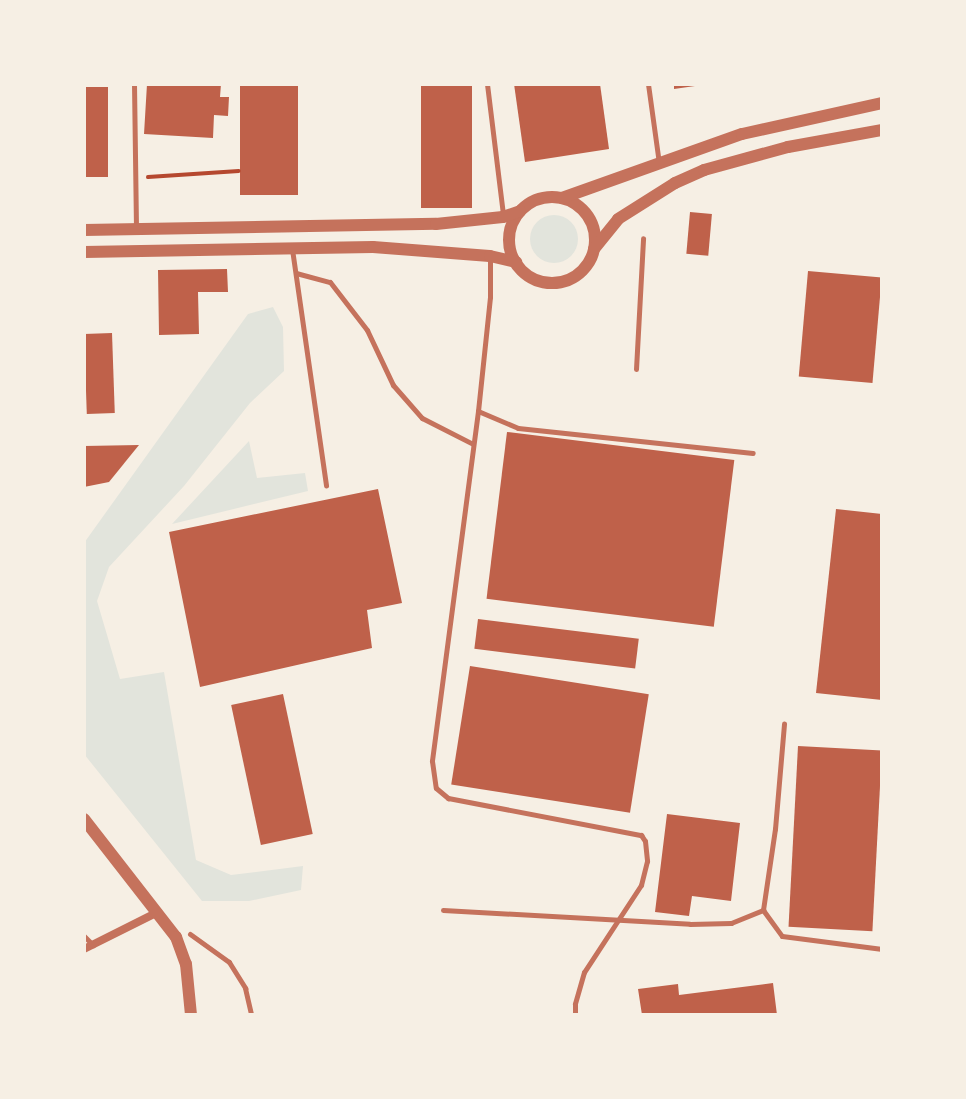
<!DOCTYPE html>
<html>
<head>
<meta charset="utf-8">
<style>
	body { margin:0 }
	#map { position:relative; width:966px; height:1099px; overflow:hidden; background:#f6efe4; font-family:"Titillium Web",sans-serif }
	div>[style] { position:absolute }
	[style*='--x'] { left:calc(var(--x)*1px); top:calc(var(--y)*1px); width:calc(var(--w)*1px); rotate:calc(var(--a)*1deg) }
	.green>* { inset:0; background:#e2e4dc }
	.round { border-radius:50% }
	.building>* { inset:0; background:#bf614a; transform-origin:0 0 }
	.path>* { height:4px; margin:-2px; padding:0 2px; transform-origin:2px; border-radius:2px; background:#b5482f }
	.service>* { height:5px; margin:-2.5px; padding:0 2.5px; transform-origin:2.5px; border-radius:2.5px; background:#c5725c }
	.minor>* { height:8px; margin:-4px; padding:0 4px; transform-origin:4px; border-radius:4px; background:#c5725c }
	.tertiary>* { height:12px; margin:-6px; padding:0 6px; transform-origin:6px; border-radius:6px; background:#c5725c }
	.tertiary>.ring { margin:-6px; padding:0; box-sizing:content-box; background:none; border:12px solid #c5725c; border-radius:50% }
	span { translate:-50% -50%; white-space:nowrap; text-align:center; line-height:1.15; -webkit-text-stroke:7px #f6efe4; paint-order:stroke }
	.frame { position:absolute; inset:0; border:86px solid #f6efe4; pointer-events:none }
</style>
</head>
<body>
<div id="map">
	<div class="green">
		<div class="round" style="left:530px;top:215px;width:48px;height:48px"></div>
		<div style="clip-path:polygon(273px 307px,283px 327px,284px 371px,250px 403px,184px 486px,109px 567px,97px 601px,120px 679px,164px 672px,196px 860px,231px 875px,303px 866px,301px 890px,249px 901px,202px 901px,84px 754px,84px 543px,248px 314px)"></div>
		<div style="clip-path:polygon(249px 441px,257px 478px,305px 473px,308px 491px,172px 524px)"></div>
	</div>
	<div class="building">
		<div style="clip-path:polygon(147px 84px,221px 84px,220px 97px,229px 97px,228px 116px,214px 115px,213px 138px,144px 134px)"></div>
		<div style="left:240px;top:84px;width:58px;height:111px"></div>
		<div style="left:421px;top:84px;width:51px;height:124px"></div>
		<div style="clip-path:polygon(514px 84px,600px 84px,609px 149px,525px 162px)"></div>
		<div style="clip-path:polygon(674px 84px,695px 84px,695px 86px,674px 89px)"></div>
		<div style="left:84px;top:87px;width:24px;height:90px"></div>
		<div style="left:690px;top:212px;width:22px;height:42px;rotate:5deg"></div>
		<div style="clip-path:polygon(227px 269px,228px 292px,198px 292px,199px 334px,159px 335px,158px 270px)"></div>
		<div style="left:808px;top:271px;width:74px;height:106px;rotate:5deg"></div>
		<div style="left:112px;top:333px;width:80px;height:28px;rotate:88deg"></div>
		<div style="left:507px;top:432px;width:229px;height:168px;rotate:7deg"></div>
		<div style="clip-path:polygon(139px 445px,109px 482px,84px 487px,84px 446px)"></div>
		<div style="clip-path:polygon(378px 489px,402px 603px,367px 610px,372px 648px,200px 687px,169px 532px)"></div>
		<div style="clip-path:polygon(836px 509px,882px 514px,882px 700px,816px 693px)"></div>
		<div style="left:478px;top:619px;width:162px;height:30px;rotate:7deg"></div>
		<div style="left:470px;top:666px;width:181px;height:120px;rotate:9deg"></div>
		<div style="left:283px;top:694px;width:143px;height:53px;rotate:78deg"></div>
		<div style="left:798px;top:746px;width:84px;height:181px;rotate:3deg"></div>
		<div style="clip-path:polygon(667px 814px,740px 823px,731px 901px,692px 896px,689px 916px,655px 912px)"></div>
		<div style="clip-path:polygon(773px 983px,777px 1015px,642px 1015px,638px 989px,678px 984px,679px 995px)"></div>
	</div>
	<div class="path">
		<div style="--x:148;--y:177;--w:91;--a:-3.8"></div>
	</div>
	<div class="service">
		<div style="--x:134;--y:84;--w:143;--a:89.2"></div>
		<div style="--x:487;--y:84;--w:131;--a:83"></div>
		<div style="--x:648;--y:84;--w:80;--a:82.1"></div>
		<div style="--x:292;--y:249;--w:239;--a:81.8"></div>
		<div style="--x:490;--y:257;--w:40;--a:90"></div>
		<div style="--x:490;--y:297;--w:115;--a:96"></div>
		<div style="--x:478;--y:411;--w:353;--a:97.5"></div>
		<div style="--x:432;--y:761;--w:27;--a:82"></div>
		<div style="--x:436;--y:788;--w:16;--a:40"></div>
		<div style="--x:448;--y:798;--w:197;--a:10.9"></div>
		<div style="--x:641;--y:835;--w:7;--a:56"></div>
		<div style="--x:645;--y:841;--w:20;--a:84"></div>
		<div style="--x:647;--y:861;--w:25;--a:104"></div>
		<div style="--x:641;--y:885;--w:104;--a:123.2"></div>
		<div style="--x:584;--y:972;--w:33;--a:106"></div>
		<div style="--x:575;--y:1004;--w:11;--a:90"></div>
		<div style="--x:296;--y:273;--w:35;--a:15"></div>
		<div style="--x:330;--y:282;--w:61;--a:52.4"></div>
		<div style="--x:367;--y:330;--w:61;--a:64.7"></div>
		<div style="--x:393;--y:385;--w:44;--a:48.7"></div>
		<div style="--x:422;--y:418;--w:57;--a:27"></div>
		<div style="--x:636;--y:369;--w:131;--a:-86.9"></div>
		<div style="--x:478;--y:411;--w:43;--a:23"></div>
		<div style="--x:518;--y:428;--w:236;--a:6.1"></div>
		<div style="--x:443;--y:910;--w:247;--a:3.2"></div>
		<div style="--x:690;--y:924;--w:41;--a:-1.4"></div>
		<div style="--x:731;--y:923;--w:35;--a:-22"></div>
		<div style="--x:763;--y:910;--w:82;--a:-81.6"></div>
		<div style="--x:775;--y:829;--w:106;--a:-85.1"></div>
		<div style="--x:763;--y:910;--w:32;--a:54"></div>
		<div style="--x:782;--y:936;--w:101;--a:7.4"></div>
		<div style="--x:190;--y:934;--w:48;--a:35.7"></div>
		<div style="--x:229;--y:962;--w:31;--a:58"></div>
		<div style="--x:245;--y:988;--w:28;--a:77"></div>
		<div style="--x:84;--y:936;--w:13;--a:45"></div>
	</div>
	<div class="minor">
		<div style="--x:84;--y:949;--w:83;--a:-26.6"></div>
	</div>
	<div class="tertiary">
		<div class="ring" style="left:509px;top:197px;width:74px;height:74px"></div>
		<div style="--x:562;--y:198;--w:191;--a:-19.6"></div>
		<div style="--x:742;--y:134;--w:143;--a:-12.5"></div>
		<div style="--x:84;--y:230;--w:352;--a:-1"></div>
		<div style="--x:436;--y:224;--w:67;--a:-6"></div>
		<div style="--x:503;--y:217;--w:18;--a:-19"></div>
		<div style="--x:594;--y:249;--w:38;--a:-51"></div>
		<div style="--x:618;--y:219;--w:67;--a:-32.3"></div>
		<div style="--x:675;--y:183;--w:32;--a:-24"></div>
		<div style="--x:704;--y:170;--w:87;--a:-15.3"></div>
		<div style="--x:788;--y:147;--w:96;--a:-10.3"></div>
		<div style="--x:84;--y:252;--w:289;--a:-1"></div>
		<div style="--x:373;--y:247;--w:117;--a:4.4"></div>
		<div style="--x:490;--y:256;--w:27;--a:13"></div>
		<div style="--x:84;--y:819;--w:150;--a:52.1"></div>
		<div style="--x:176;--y:937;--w:29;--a:70"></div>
		<div style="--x:186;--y:964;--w:51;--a:84.4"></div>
	</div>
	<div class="frame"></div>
</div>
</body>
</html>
